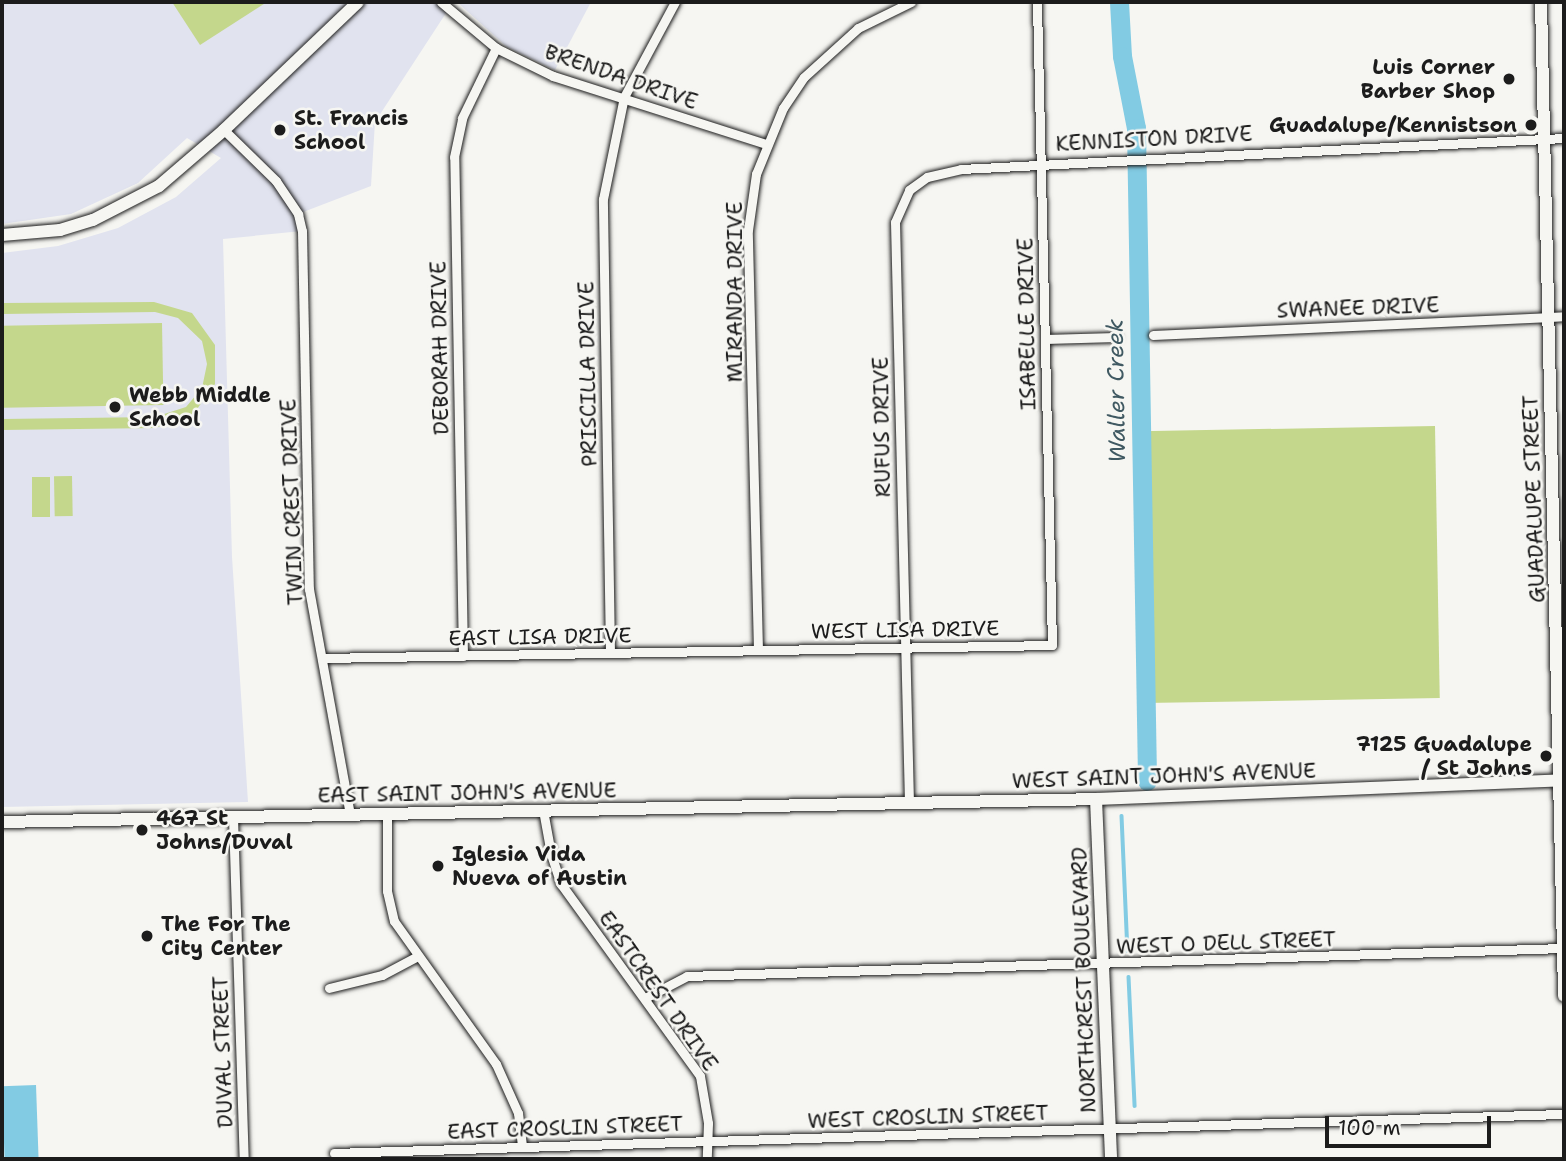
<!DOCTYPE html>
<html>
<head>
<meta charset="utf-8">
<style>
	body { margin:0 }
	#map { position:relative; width:1566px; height:1161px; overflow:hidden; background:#f6f6f2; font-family:"Shantell Sans",sans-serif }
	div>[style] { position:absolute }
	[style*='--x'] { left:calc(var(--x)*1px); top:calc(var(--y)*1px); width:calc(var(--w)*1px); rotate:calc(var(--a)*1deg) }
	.built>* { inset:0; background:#e1e3ef }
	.green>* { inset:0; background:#c4d78c; transform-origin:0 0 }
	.water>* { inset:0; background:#82cbe3; transform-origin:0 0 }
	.stream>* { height:3.5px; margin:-1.75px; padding:0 1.75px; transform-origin:1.75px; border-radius:1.75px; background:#82cbe3 }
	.river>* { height:19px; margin:-9.5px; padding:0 9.5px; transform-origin:9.5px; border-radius:9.5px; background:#82cbe3 }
	.roads { filter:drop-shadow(0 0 2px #1c1c1c) drop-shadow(0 0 2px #1c1c1c) }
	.street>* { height:9px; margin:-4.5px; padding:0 4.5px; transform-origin:4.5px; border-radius:4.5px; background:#f6f6f2 }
	.secondary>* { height:12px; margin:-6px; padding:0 6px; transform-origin:6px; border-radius:6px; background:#f6f6f2 }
	.dots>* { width:19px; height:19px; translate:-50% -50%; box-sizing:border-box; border:4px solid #f6f6f2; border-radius:50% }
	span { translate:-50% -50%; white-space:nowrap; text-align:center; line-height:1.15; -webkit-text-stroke:5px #f6f6f2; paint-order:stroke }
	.poi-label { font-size:21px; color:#1c1c1c; font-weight:700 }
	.right { translate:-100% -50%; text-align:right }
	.left { translate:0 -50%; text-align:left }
	.street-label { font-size:21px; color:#1c1c1c }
	.water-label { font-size:23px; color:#405962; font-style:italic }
	.frame { position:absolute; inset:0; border:4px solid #1c1c1c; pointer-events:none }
	.scale { position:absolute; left:1325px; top:1116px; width:166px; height:32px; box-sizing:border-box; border:4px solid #1c1c1c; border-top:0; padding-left:9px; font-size:21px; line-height:24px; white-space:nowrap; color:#1c1c1c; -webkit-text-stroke:5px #f6f6f2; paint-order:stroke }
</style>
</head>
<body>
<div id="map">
	<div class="built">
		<div style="clip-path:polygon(2px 2px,441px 2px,448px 10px,375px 122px,371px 186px,298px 214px,302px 231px,223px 239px,232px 557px,248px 802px,2px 807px,2px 253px,58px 246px,118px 228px,176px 197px,221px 158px,187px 138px,138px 183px,71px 214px,2px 224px)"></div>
		<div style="clip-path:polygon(457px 2px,591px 2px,555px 70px,507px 47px)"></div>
	</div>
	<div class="green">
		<div style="clip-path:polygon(172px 2px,267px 2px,200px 45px)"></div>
		<div style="clip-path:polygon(154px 302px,192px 313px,215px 345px,215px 384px,192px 416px,155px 428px,2px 430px,2px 419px,155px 417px,186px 407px,202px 388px,207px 364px,202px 341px,178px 318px,155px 312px,2px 314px,2px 303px)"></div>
		<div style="left:162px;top:323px;width:82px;height:160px;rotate:89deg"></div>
		<div style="left:1435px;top:426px;width:272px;height:295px;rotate:89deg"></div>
		<div style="left:72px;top:476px;width:40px;height:18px;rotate:89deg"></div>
		<div style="left:32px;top:477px;width:18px;height:40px"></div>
	</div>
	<div class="water">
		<div style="left:36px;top:1085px;width:74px;height:34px;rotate:88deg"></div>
	</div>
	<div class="stream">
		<div style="--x:1122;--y:816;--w:135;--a:87.5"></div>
		<div style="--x:1129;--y:977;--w:129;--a:87.3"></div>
	</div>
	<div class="river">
		<div style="--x:1119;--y:2;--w:54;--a:86.8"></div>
		<div style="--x:1122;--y:56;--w:73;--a:79"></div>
		<div style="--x:1136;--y:128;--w:653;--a:89.03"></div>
	</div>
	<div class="roads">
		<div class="street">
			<div style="--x:441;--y:2;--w:72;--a:39.9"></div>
			<div style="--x:496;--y:48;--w:64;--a:26.2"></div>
			<div style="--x:553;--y:76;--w:224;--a:17.7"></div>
			<div style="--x:224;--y:130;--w:73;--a:44.4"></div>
			<div style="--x:276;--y:181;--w:40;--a:56"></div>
			<div style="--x:298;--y:214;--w:17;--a:77"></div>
			<div style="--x:302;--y:231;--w:358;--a:88.9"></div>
			<div style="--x:309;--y:589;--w:229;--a:79.7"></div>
			<div style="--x:1153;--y:335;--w:411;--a:-2.6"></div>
			<div style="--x:1045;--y:339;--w:71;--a:-1.6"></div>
			<div style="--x:758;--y:650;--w:420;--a:-91.4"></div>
			<div style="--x:748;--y:230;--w:57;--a:-81.9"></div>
			<div style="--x:756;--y:174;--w:71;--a:-67.8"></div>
			<div style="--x:783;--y:108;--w:37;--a:-56"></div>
			<div style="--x:804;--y:77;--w:73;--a:-42.2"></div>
			<div style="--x:858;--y:28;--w:59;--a:-26.1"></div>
			<div style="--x:610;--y:653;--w:454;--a:-90.9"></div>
			<div style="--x:603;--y:199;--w:104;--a:-78.4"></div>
			<div style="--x:624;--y:97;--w:108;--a:-61.8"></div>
			<div style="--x:463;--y:656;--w:499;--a:-91"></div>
			<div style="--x:454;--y:157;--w:40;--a:-78"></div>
			<div style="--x:462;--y:118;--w:78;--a:-64.1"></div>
			<div style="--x:322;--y:658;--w:730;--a:-1.02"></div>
			<div style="--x:1052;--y:645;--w:643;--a:-91.34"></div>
			<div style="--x:909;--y:803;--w:581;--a:-91.38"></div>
			<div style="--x:895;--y:222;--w:35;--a:-66"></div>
			<div style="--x:909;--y:190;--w:22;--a:-36"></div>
			<div style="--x:927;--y:177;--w:35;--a:-13"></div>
			<div style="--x:961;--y:169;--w:604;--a:-2.94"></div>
			<div style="--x:543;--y:810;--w:45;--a:79.7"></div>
			<div style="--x:551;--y:854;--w:32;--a:72"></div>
			<div style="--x:561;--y:884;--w:237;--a:54.1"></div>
			<div style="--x:700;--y:1076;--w:48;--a:80.3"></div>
			<div style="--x:708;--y:1123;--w:36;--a:92"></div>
			<div style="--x:387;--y:813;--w:78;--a:90"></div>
			<div style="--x:387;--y:891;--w:31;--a:77"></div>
			<div style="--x:394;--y:921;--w:176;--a:54.5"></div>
			<div style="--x:496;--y:1064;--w:54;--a:65.8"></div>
			<div style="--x:518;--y:1113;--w:33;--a:83"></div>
			<div style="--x:233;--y:817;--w:342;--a:88.2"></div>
			<div style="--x:329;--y:988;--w:55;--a:-13.8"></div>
			<div style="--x:382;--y:975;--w:40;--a:-28"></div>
			<div style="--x:645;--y:998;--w:47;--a:-27.6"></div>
			<div style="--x:687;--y:976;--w:877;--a:-1.83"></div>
			<div style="--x:334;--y:1153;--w:1231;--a:-1.82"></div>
		</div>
		<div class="secondary">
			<div style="--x:1541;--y:2;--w:994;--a:88.67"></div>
			<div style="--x:2;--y:235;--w:58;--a:-4.9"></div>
			<div style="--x:60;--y:230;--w:34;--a:-17"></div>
			<div style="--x:93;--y:220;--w:74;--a:-27.3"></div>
			<div style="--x:159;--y:186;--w:86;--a:-40.7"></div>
			<div style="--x:224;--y:130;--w:185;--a:-43.7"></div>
			<div style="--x:1096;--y:799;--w:360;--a:87.6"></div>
			<div style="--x:2;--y:822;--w:1094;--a:-1.2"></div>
			<div style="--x:1096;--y:799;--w:468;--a:-2.3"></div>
		</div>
	</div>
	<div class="dots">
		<div style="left:1509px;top:79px;background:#1c1c1c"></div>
		<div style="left:1531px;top:125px;background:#1c1c1c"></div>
		<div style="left:280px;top:130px;background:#1c1c1c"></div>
		<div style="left:115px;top:407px;background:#1c1c1c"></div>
		<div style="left:1546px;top:756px;background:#1c1c1c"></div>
		<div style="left:142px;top:830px;background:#1c1c1c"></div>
		<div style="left:438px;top:866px;background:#1c1c1c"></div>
		<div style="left:147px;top:936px;background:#1c1c1c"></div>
	</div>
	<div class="poi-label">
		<span class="right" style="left:1495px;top:79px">Luis Corner<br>Barber Shop</span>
		<span class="left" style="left:294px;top:130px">St. Francis<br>School</span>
		<span class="right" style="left:1517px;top:125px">Guadalupe/Kennistson</span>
		<span class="left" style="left:129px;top:407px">Webb Middle<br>School</span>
		<span class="right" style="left:1532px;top:756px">7125 Guadalupe<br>/ St Johns</span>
		<span class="left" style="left:156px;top:830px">467 St<br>Johns/Duval</span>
		<span class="left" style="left:452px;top:866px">Iglesia Vida<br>Nueva of Austin</span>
		<span class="left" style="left:161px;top:936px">The For The<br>City Center</span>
	</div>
	<div class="street-label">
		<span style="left:621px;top:77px;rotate:19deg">BRENDA DRIVE</span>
		<span style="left:1154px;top:139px;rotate:-3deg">KENNISTON DRIVE</span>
		<span style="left:735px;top:292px;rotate:-90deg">MIRANDA DRIVE</span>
		<span style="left:1358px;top:308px;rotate:-2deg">SWANEE DRIVE</span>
		<span style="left:1027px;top:324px;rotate:-91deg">ISABELLE DRIVE</span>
		<span style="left:440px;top:348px;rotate:-91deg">DEBORAH DRIVE</span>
		<span style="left:588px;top:374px;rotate:-91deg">PRISCILLA DRIVE</span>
		<span style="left:882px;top:427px;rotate:-91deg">RUFUS DRIVE</span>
		<span style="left:1534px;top:499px;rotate:-92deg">GUADALUPE STREET</span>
		<span style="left:292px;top:502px;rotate:-92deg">TWIN CREST DRIVE</span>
		<span style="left:905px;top:630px;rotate:-1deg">WEST LISA DRIVE</span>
		<span style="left:540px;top:637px;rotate:-1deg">EAST LISA DRIVE</span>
		<span style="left:1164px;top:776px;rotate:-2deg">WEST SAINT JOHN'S AVENUE</span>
		<span style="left:467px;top:793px;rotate:-1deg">EAST SAINT JOHN'S AVENUE</span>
		<span style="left:1226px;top:943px;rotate:-2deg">WEST O DELL STREET</span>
		<span style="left:1084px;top:980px;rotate:-92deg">NORTHCREST BOULEVARD</span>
		<span style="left:658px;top:991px;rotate:55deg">EASTCREST DRIVE</span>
		<span style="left:223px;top:1052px;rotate:-92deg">DUVAL STREET</span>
		<span style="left:928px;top:1117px;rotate:-2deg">WEST CROSLIN STREET</span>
		<span style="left:565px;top:1128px;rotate:-2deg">EAST CROSLIN STREET</span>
	</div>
	<div class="water-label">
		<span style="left:1116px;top:391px;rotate:-91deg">Waller Creek</span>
	</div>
	<div class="frame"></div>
	<div class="scale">100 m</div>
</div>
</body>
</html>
